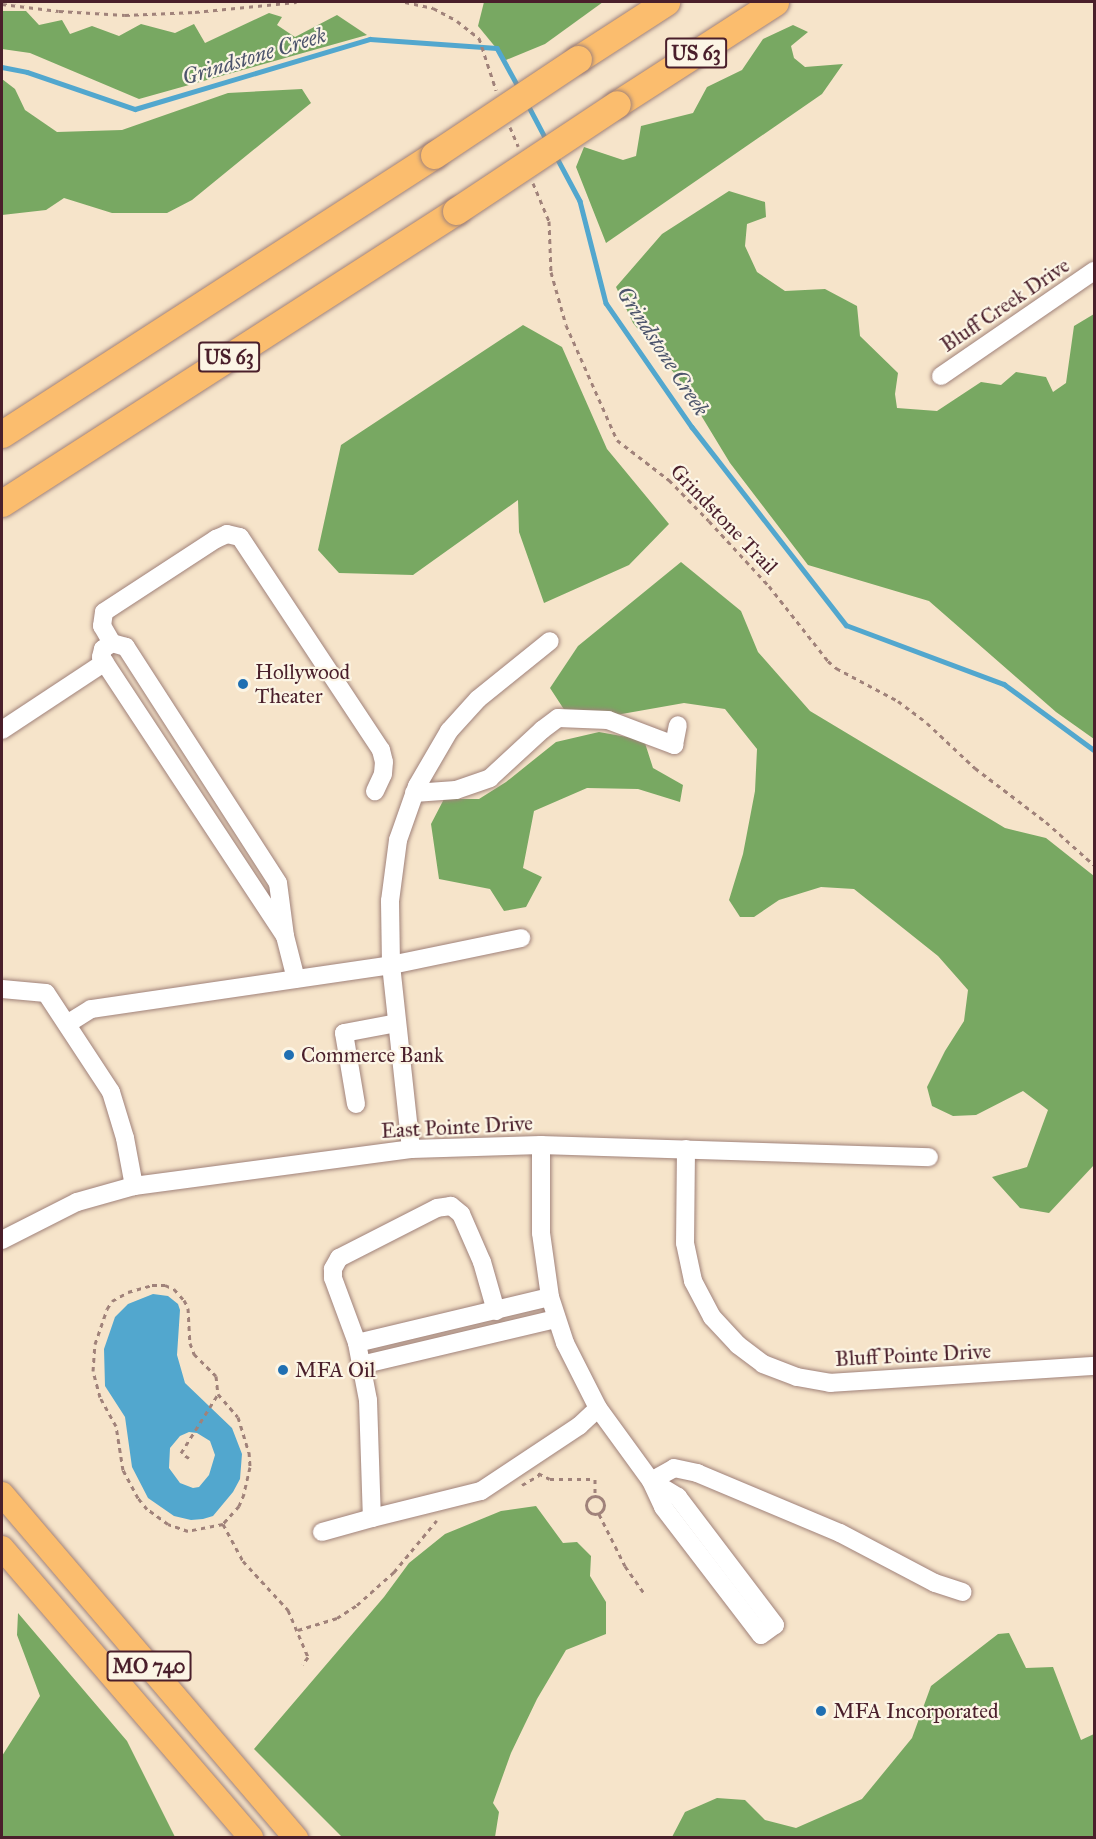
<!DOCTYPE html>
<html>
<head>
<meta charset="utf-8">
<style>
	body { margin:0 }
	#map { position:relative; width:1096px; height:1839px; overflow:hidden; background:#f6e4ca; font-family:"IM FELL Great Primer",serif }
	div>[style] { position:absolute }
	[style*='--x'] { left:calc(var(--x)*1px); top:calc(var(--y)*1px); width:calc(var(--w)*1px); rotate:calc(var(--a)*1deg) }
	.forest>* { inset:0; background:#78a862 }
	.water>* { inset:0; background:#52a7ce }
	.stream>* { height:4.5px; margin:-2.25px; padding:0 2.25px; transform-origin:2.25px; border-radius:2.25px; background:#52a7ce }
	.path>* { height:3px; margin-top:-1.5px; transform-origin:0; background:repeating-linear-gradient(90deg,#a0827a 0 4.5px,transparent 0 9px) }
	.path>.ring { margin:-1.5px; padding:0; box-sizing:content-box; background:none; border:3px solid #a0827a; border-radius:50% }
	.roads { filter:drop-shadow(0 0 2px #a0827a) drop-shadow(0 0 2px #a0827a) }
	.minor>* { height:18px; margin:-9px; padding:0 9px; transform-origin:9px; border-radius:9px; background:#fff }
	.major>* { height:24px; margin:-12px; padding:0 12px; transform-origin:12px; border-radius:12px; background:#fbbd6e }
	.highway>* { height:27px; margin:-13.5px; padding:0 13.5px; transform-origin:13.5px; border-radius:13.5px; background:#fbbd6e }
	.bridges { filter:drop-shadow(0 0 2px #a0827a) drop-shadow(0 0 2px #a0827a) }
	.highway-bridge>* { height:27px; margin:-13.5px; padding:0 13.5px; transform-origin:13.5px; border-radius:13.5px; background:#fbbd6e }
	.dots>* { width:16px; height:16px; translate:-50% -50%; box-sizing:border-box; border:3px solid #fcf5e5; border-radius:50% }
	span { translate:-50% -50%; white-space:nowrap; text-align:center; line-height:1.15; -webkit-text-stroke:4.5px #fcf5e5; paint-order:stroke }
	.shield-label span { padding:2px 4px; background:#fcf5e5; border:2px solid; border-radius:4px; -webkit-text-stroke-width:0 }
	.shield-label { font-size:20px; color:#4a1f2b; font-weight:700 }
	.street-label { font-size:21px; color:#4a1f2b }
	.poi-label { font-size:21px; color:#4a1f2b }
	.left { translate:0 -50%; text-align:left }
	.water-label { font-size:22px; color:#4d556c; font-style:italic }
	.frame { position:absolute; inset:0; border:3px solid #4a1f2b; pointer-events:none }
</style>
</head>
<body>
<div id="map">
	<div class="forest">
		<div style="clip-path:polygon(484px 2px,603px 2px,545px 44px,506px 60px,478px 26px)"></div>
		<div style="clip-path:polygon(2px 11px,26px 11px,39px 25px,62px 20px,70px 34px,92px 26px,119px 36px,141px 24px,175px 33px,194px 24px,205px 43px,269px 13px,282px 17px,277px 25px,295px 37px,337px 15px,367px 35px,139px 99px,30px 53px,2px 49px)"></div>
		<div style="clip-path:polygon(793px 25px,808px 32px,791px 46px,794px 58px,805px 67px,843px 64px,822px 94px,606px 243px,576px 167px,584px 147px,623px 160px,636px 156px,641px 126px,693px 113px,707px 87px,742px 70px,763px 39px)"></div>
		<div style="clip-path:polygon(2px 79px,15px 89px,25px 110px,57px 132px,122px 130px,228px 93px,302px 89px,311px 103px,192px 200px,167px 213px,112px 213px,64px 198px,46px 210px,2px 215px)"></div>
		<div style="clip-path:polygon(729px 191px,765px 202px,766px 217px,747px 224px,745px 246px,757px 272px,785px 291px,825px 289px,857px 306px,860px 336px,898px 373px,895px 394px,897px 408px,937px 411px,981px 382px,1001px 385px,1016px 372px,1046px 377px,1053px 392px,1066px 383px,1074px 326px,1094px 314px,1094px 739px,1056px 712px,929px 601px,808px 565px,730px 463px,679px 379px,633px 323px,616px 287px,662px 234px)"></div>
		<div style="clip-path:polygon(523px 325px,562px 347px,607px 449px,669px 524px,629px 565px,544px 603px,519px 532px,518px 500px,413px 575px,339px 573px,318px 550px,341px 445px)"></div>
		<div style="clip-path:polygon(681px 562px,741px 611px,758px 652px,810px 711px,1005px 828px,1046px 838px,1094px 876px,1094px 1165px,1049px 1213px,1020px 1208px,992px 1177px,1027px 1167px,1048px 1110px,1023px 1091px,976px 1115px,953px 1116px,932px 1106px,927px 1087px,945px 1051px,964px 1021px,968px 990px,938px 956px,854px 889px,821px 887px,779px 900px,754px 917px,740px 917px,729px 900px,743px 854px,755px 791px,757px 749px,725px 709px,684px 703px,616px 715px,567px 714px,550px 688px,578px 646px)"></div>
		<div style="clip-path:polygon(599px 732px,644px 740px,653px 768px,683px 785px,680px 802px,638px 789px,587px 788px,534px 811px,523px 868px,542px 877px,526px 907px,504px 911px,490px 889px,439px 879px,431px 824px,444px 799px,479px 799px,506px 782px,556px 742px)"></div>
		<div style="clip-path:polygon(536px 1506px,563px 1543px,577px 1542px,591px 1556px,590px 1576px,606px 1602px,606px 1634px,566px 1650px,537px 1699px,511px 1753px,493px 1803px,499px 1812px,495px 1837px,342px 1837px,254px 1749px,384px 1597px,409px 1563px,445px 1534px,501px 1511px)"></div>
		<div style="clip-path:polygon(18px 1613px,127px 1741px,175px 1837px,2px 1837px,2px 1756px,40px 1696px,17px 1635px)"></div>
		<div style="clip-path:polygon(1009px 1633px,1026px 1668px,1053px 1667px,1081px 1740px,1094px 1734px,1094px 1837px,672px 1837px,685px 1812px,717px 1798px,745px 1800px,765px 1820px,796px 1828px,862px 1799px,912px 1738px,931px 1686px,998px 1634px)"></div>
	</div>
	<div class="water">
		<div style="clip-path:polygon(evenodd,153px 1294px,168px 1296px,178px 1304px,180px 1310px,177px 1355px,185px 1383px,232px 1428px,242px 1454px,240px 1479px,233px 1492px,213px 1516px,203px 1519px,191px 1520px,174px 1516px,148px 1498px,132px 1467px,125px 1417px,105px 1386px,104px 1349px,115px 1317px,128px 1304px,153px 1294px,189px 1432px,197px 1433px,210px 1441px,215px 1455px,209px 1475px,199px 1487px,193px 1488px,180px 1483px,169px 1468px,170px 1448px,180px 1436px,189px 1432px)"></div>
	</div>
	<div class="stream">
		<div style="--x:2;--y:67;--w:25;--a:11"></div>
		<div style="--x:27;--y:72;--w:114;--a:18.9"></div>
		<div style="--x:135;--y:109;--w:245;--a:-16.6"></div>
		<div style="--x:370;--y:39;--w:127;--a:4.1"></div>
		<div style="--x:497;--y:48;--w:46;--a:61.2"></div>
		<div style="--x:527;--y:103;--w:43;--a:62.2"></div>
		<div style="--x:556;--y:156;--w:51;--a:61.9"></div>
		<div style="--x:580;--y:201;--w:105;--a:75.7"></div>
		<div style="--x:606;--y:303;--w:151;--a:55.3"></div>
		<div style="--x:692;--y:427;--w:251;--a:52.1"></div>
		<div style="--x:846;--y:625;--w:169;--a:20.5"></div>
		<div style="--x:1004;--y:684;--w:112;--a:36.3"></div>
	</div>
	<div class="path">
		<div style="--x:405;--y:2;--w:29;--a:12"></div>
		<div style="--x:433;--y:8;--w:27;--a:28"></div>
		<div style="--x:457;--y:21;--w:28;--a:38"></div>
		<div style="--x:479;--y:38;--w:55;--a:71.9"></div>
		<div style="--x:2;--y:4;--w:57;--a:7"></div>
		<div style="--x:59;--y:11;--w:66;--a:3.5"></div>
		<div style="--x:125;--y:15;--w:70;--a:-2.5"></div>
		<div style="--x:195;--y:12;--w:102;--a:-5.6"></div>
		<div style="--x:510;--y:127;--w:21;--a:67"></div>
		<div style="--x:533;--y:183;--w:41;--a:67.2"></div>
		<div style="--x:549;--y:221;--w:51;--a:87.8"></div>
		<div style="--x:551;--y:272;--w:55;--a:74.2"></div>
		<div style="--x:566;--y:325;--w:126;--a:66.1"></div>
		<div style="--x:617;--y:440;--w:66;--a:37.6"></div>
		<div style="--x:669;--y:480;--w:57;--a:45.7"></div>
		<div style="--x:709;--y:521;--w:88;--a:47.3"></div>
		<div style="--x:769;--y:586;--w:95;--a:51.8"></div>
		<div style="--x:828;--y:661;--w:11;--a:41"></div>
		<div style="--x:836;--y:668;--w:70;--a:28"></div>
		<div style="--x:898;--y:701;--w:36;--a:37"></div>
		<div style="--x:927;--y:723;--w:66;--a:43.2"></div>
		<div style="--x:975;--y:768;--w:89;--a:37.3"></div>
		<div style="--x:1046;--y:822;--w:64;--a:41.9"></div>
		<div style="--x:189;--y:1458;--w:9;--a:-148"></div>
		<div style="--x:181;--y:1453;--w:70;--a:-57.9"></div>
		<div style="--x:538;--y:1473;--w:13;--a:27"></div>
		<div style="--x:550;--y:1479;--w:45;--a:0"></div>
		<div style="--x:595;--y:1479;--w:17;--a:90"></div>
		<div style="--x:522;--y:1485;--w:20;--a:-30"></div>
		<div class="ring" style="left:586px;top:1496px;width:15px;height:15px"></div>
		<div style="--x:599;--y:1514;--w:58;--a:63.4"></div>
		<div style="--x:625;--y:1566;--w:35;--a:55"></div>
		<div style="--x:223;--y:1524;--w:36;--a:169"></div>
		<div style="--x:188;--y:1531;--w:21;--a:-161"></div>
		<div style="--x:168;--y:1524;--w:26;--a:-144"></div>
		<div style="--x:147;--y:1509;--w:14;--a:-129"></div>
		<div style="--x:138;--y:1498;--w:32;--a:-118"></div>
		<div style="--x:123;--y:1470;--w:45;--a:-99"></div>
		<div style="--x:116;--y:1426;--w:33;--a:-119"></div>
		<div style="--x:100;--y:1397;--w:27;--a:-105"></div>
		<div style="--x:93;--y:1371;--w:27;--a:-86"></div>
		<div style="--x:95;--y:1344;--w:37;--a:-71"></div>
		<div style="--x:107;--y:1309;--w:9;--a:-58"></div>
		<div style="--x:112;--y:1301;--w:18;--a:-29"></div>
		<div style="--x:128;--y:1292;--w:25;--a:-16"></div>
		<div style="--x:152;--y:1285;--w:13;--a:0"></div>
		<div style="--x:165;--y:1285;--w:10;--a:24"></div>
		<div style="--x:174;--y:1289;--w:15;--a:48"></div>
		<div style="--x:184;--y:1300;--w:9;--a:63"></div>
		<div style="--x:188;--y:1308;--w:35;--a:87"></div>
		<div style="--x:190;--y:1343;--w:12;--a:70"></div>
		<div style="--x:194;--y:1354;--w:31;--a:45"></div>
		<div style="--x:216;--y:1376;--w:18;--a:84"></div>
		<div style="--x:218;--y:1394;--w:30;--a:49"></div>
		<div style="--x:238;--y:1417;--w:37;--a:73"></div>
		<div style="--x:249;--y:1452;--w:15;--a:86"></div>
		<div style="--x:250;--y:1467;--w:28;--a:103"></div>
		<div style="--x:244;--y:1494;--w:13;--a:113"></div>
		<div style="--x:239;--y:1506;--w:24;--a:132"></div>
		<div style="--x:223;--y:1524;--w:42;--a:61.6"></div>
		<div style="--x:243;--y:1561;--w:67;--a:47.4"></div>
		<div style="--x:288;--y:1610;--w:51;--a:66.9"></div>
		<div style="--x:308;--y:1657;--w:9;--a:126"></div>
		<div style="--x:298;--y:1630;--w:41;--a:-17.1"></div>
		<div style="--x:337;--y:1618;--w:24;--a:-33"></div>
		<div style="--x:357;--y:1605;--w:50;--a:-41.7"></div>
		<div style="--x:394;--y:1572;--w:67;--a:-50.4"></div>
	</div>
	<div class="roads">
		<div class="minor">
			<div style="--x:941;--y:376;--w:186;--a:-34.5"></div>
			<div style="--x:112;--y:643;--w:20;--a:-120"></div>
			<div style="--x:102;--y:626;--w:14;--a:-82"></div>
			<div style="--x:104;--y:612;--w:134;--a:-33.1"></div>
			<div style="--x:216;--y:539;--w:12;--a:-24"></div>
			<div style="--x:227;--y:534;--w:13;--a:13"></div>
			<div style="--x:240;--y:537;--w:255;--a:56.5"></div>
			<div style="--x:381;--y:750;--w:12;--a:76"></div>
			<div style="--x:384;--y:762;--w:12;--a:95"></div>
			<div style="--x:383;--y:774;--w:19;--a:115"></div>
			<div style="--x:2;--y:730;--w:123;--a:-33.4"></div>
			<div style="--x:414;--y:793;--w:42;--a:-4.1"></div>
			<div style="--x:456;--y:790;--w:36;--a:-19"></div>
			<div style="--x:490;--y:778;--w:71;--a:-42.7"></div>
			<div style="--x:542;--y:730;--w:20;--a:-37"></div>
			<div style="--x:558;--y:718;--w:50;--a:2.3"></div>
			<div style="--x:608;--y:720;--w:71;--a:20.7"></div>
			<div style="--x:674;--y:745;--w:20;--a:-79"></div>
			<div style="--x:285;--y:936;--w:53;--a:-97.5"></div>
			<div style="--x:278;--y:883;--w:281;--a:-122.8"></div>
			<div style="--x:126;--y:647;--w:15;--a:-164"></div>
			<div style="--x:112;--y:643;--w:11;--a:146"></div>
			<div style="--x:103;--y:649;--w:8;--a:104"></div>
			<div style="--x:101;--y:657;--w:334;--a:56.6"></div>
			<div style="--x:285;--y:936;--w:44;--a:75.7"></div>
			<div style="--x:2;--y:989;--w:44;--a:5.2"></div>
			<div style="--x:46;--y:993;--w:118;--a:56.7"></div>
			<div style="--x:111;--y:1092;--w:48;--a:73.1"></div>
			<div style="--x:125;--y:1138;--w:49;--a:79.4"></div>
			<div style="--x:67;--y:1024;--w:28;--a:-32"></div>
			<div style="--x:91;--y:1009;--w:303;--a:-8.3"></div>
			<div style="--x:391;--y:965;--w:133;--a:-11.7"></div>
			<div style="--x:356;--y:1104;--w:72;--a:-99.6"></div>
			<div style="--x:344;--y:1033;--w:54;--a:-10.7"></div>
			<div style="--x:541;--y:1145;--w:88;--a:90"></div>
			<div style="--x:541;--y:1233;--w:65;--a:82"></div>
			<div style="--x:550;--y:1297;--w:48;--a:71.9"></div>
			<div style="--x:565;--y:1343;--w:73;--a:63.1"></div>
			<div style="--x:598;--y:1408;--w:90;--a:54"></div>
			<div style="--x:651;--y:1481;--w:29;--a:65"></div>
			<div style="--x:663;--y:1507;--w:161;--a:52.6"></div>
			<div style="--x:761;--y:1635;--w:17;--a:-36"></div>
			<div style="--x:775;--y:1625;--w:161;--a:-127.2"></div>
			<div style="--x:678;--y:1497;--w:31;--a:-149"></div>
			<div style="--x:411;--y:1149;--w:185;--a:-96.2"></div>
			<div style="--x:391;--y:965;--w:64;--a:-90.9"></div>
			<div style="--x:390;--y:901;--w:62;--a:-82.5"></div>
			<div style="--x:398;--y:840;--w:57;--a:-70.6"></div>
			<div style="--x:417;--y:786;--w:64;--a:-59.8"></div>
			<div style="--x:449;--y:731;--w:43;--a:-47.8"></div>
			<div style="--x:478;--y:699;--w:92;--a:-38.9"></div>
			<div style="--x:686;--y:1149;--w:94;--a:90.6"></div>
			<div style="--x:685;--y:1243;--w:39;--a:78"></div>
			<div style="--x:693;--y:1281;--w:41;--a:62.2"></div>
			<div style="--x:712;--y:1317;--w:38;--a:47"></div>
			<div style="--x:738;--y:1345;--w:31;--a:37"></div>
			<div style="--x:763;--y:1364;--w:36;--a:21"></div>
			<div style="--x:797;--y:1377;--w:34;--a:10"></div>
			<div style="--x:830;--y:1383;--w:265;--a:-3.7"></div>
			<div style="--x:2;--y:1240;--w:84;--a:-26.9"></div>
			<div style="--x:77;--y:1202;--w:59;--a:-15.7"></div>
			<div style="--x:134;--y:1186;--w:279;--a:-7.6"></div>
			<div style="--x:411;--y:1149;--w:130;--a:-1.8"></div>
			<div style="--x:541;--y:1145;--w:388;--a:1.8"></div>
			<div style="--x:496;--y:1311;--w:51;--a:-105.9"></div>
			<div style="--x:482;--y:1262;--w:52;--a:-113.6"></div>
			<div style="--x:461;--y:1214;--w:13;--a:-141"></div>
			<div style="--x:451;--y:1206;--w:14;--a:172"></div>
			<div style="--x:437;--y:1208;--w:110;--a:153"></div>
			<div style="--x:339;--y:1258;--w:13;--a:119"></div>
			<div style="--x:333;--y:1269;--w:9;--a:90"></div>
			<div style="--x:333;--y:1278;--w:69;--a:69.7"></div>
			<div style="--x:357;--y:1343;--w:58;--a:79.1"></div>
			<div style="--x:368;--y:1400;--w:118;--a:88.1"></div>
			<div style="--x:372;--y:1518;--w:112;--a:-13.9"></div>
			<div style="--x:481;--y:1491;--w:118;--a:-33.6"></div>
			<div style="--x:579;--y:1426;--w:26;--a:-43"></div>
			<div style="--x:357;--y:1343;--w:198;--a:-13.4"></div>
			<div style="--x:361;--y:1365;--w:200;--a:-13.3"></div>
			<div style="--x:651;--y:1481;--w:26;--a:-29"></div>
			<div style="--x:674;--y:1468;--w:24;--a:12"></div>
			<div style="--x:697;--y:1473;--w:155;--a:22.8"></div>
			<div style="--x:840;--y:1533;--w:107;--a:27.8"></div>
			<div style="--x:935;--y:1583;--w:29;--a:18"></div>
			<div style="--x:322;--y:1532;--w:52;--a:-15.6"></div>
		</div>
		<div class="major">
			<div style="--x:2;--y:1494;--w:453;--a:49.5"></div>
			<div style="--x:2;--y:1548;--w:382;--a:49.3"></div>
		</div>
		<div class="highway">
			<div style="--x:578;--y:59;--w:105;--a:-32.9"></div>
			<div style="--x:617;--y:104;--w:188;--a:-32.8"></div>
			<div style="--x:2;--y:434;--w:514;--a:-32.86"></div>
			<div style="--x:2;--y:503;--w:540;--a:-32.75"></div>
		</div>
	</div>
	<div class="bridges">
		<div class="highway-bridge">
			<div style="--x:434;--y:155;--w:173;--a:-33.7"></div>
			<div style="--x:456;--y:211;--w:193;--a:-33.6"></div>
		</div>
	</div>
	<div class="dots">
		<div style="left:243px;top:684px;background:#1f6fb2"></div>
		<div style="left:289px;top:1055px;background:#1f6fb2"></div>
		<div style="left:283px;top:1370px;background:#1f6fb2"></div>
		<div style="left:821px;top:1711px;background:#1f6fb2"></div>
	</div>
	<div class="shield-label">
		<span style="left:696px;top:53px">US 63</span>
		<span style="left:229px;top:357px">US 63</span>
		<span style="left:149px;top:1666px">MO 740</span>
	</div>
	<div class="street-label">
		<span style="left:1005px;top:305px;rotate:-34deg">Bluff Creek Drive</span>
		<span style="left:724px;top:519px;rotate:46deg">Grindstone Trail</span>
		<span style="left:457px;top:1127px;rotate:-3deg">East Pointe Drive</span>
		<span style="left:913px;top:1355px;rotate:-3deg">Bluff Pointe Drive</span>
	</div>
	<div class="poi-label">
		<span class="left" style="left:255px;top:684px">Hollywood<br>Theater</span>
		<span class="left" style="left:301px;top:1055px">Commerce Bank</span>
		<span class="left" style="left:295px;top:1370px">MFA Oil</span>
		<span class="left" style="left:833px;top:1711px">MFA Incorporated</span>
	</div>
	<div class="water-label">
		<span style="left:254px;top:56px;rotate:-17deg">Grindstone Creek</span>
		<span style="left:663px;top:351px;rotate:57deg">Grindstone Creek</span>
	</div>
	<div class="frame"></div>
</div>
</body>
</html>
